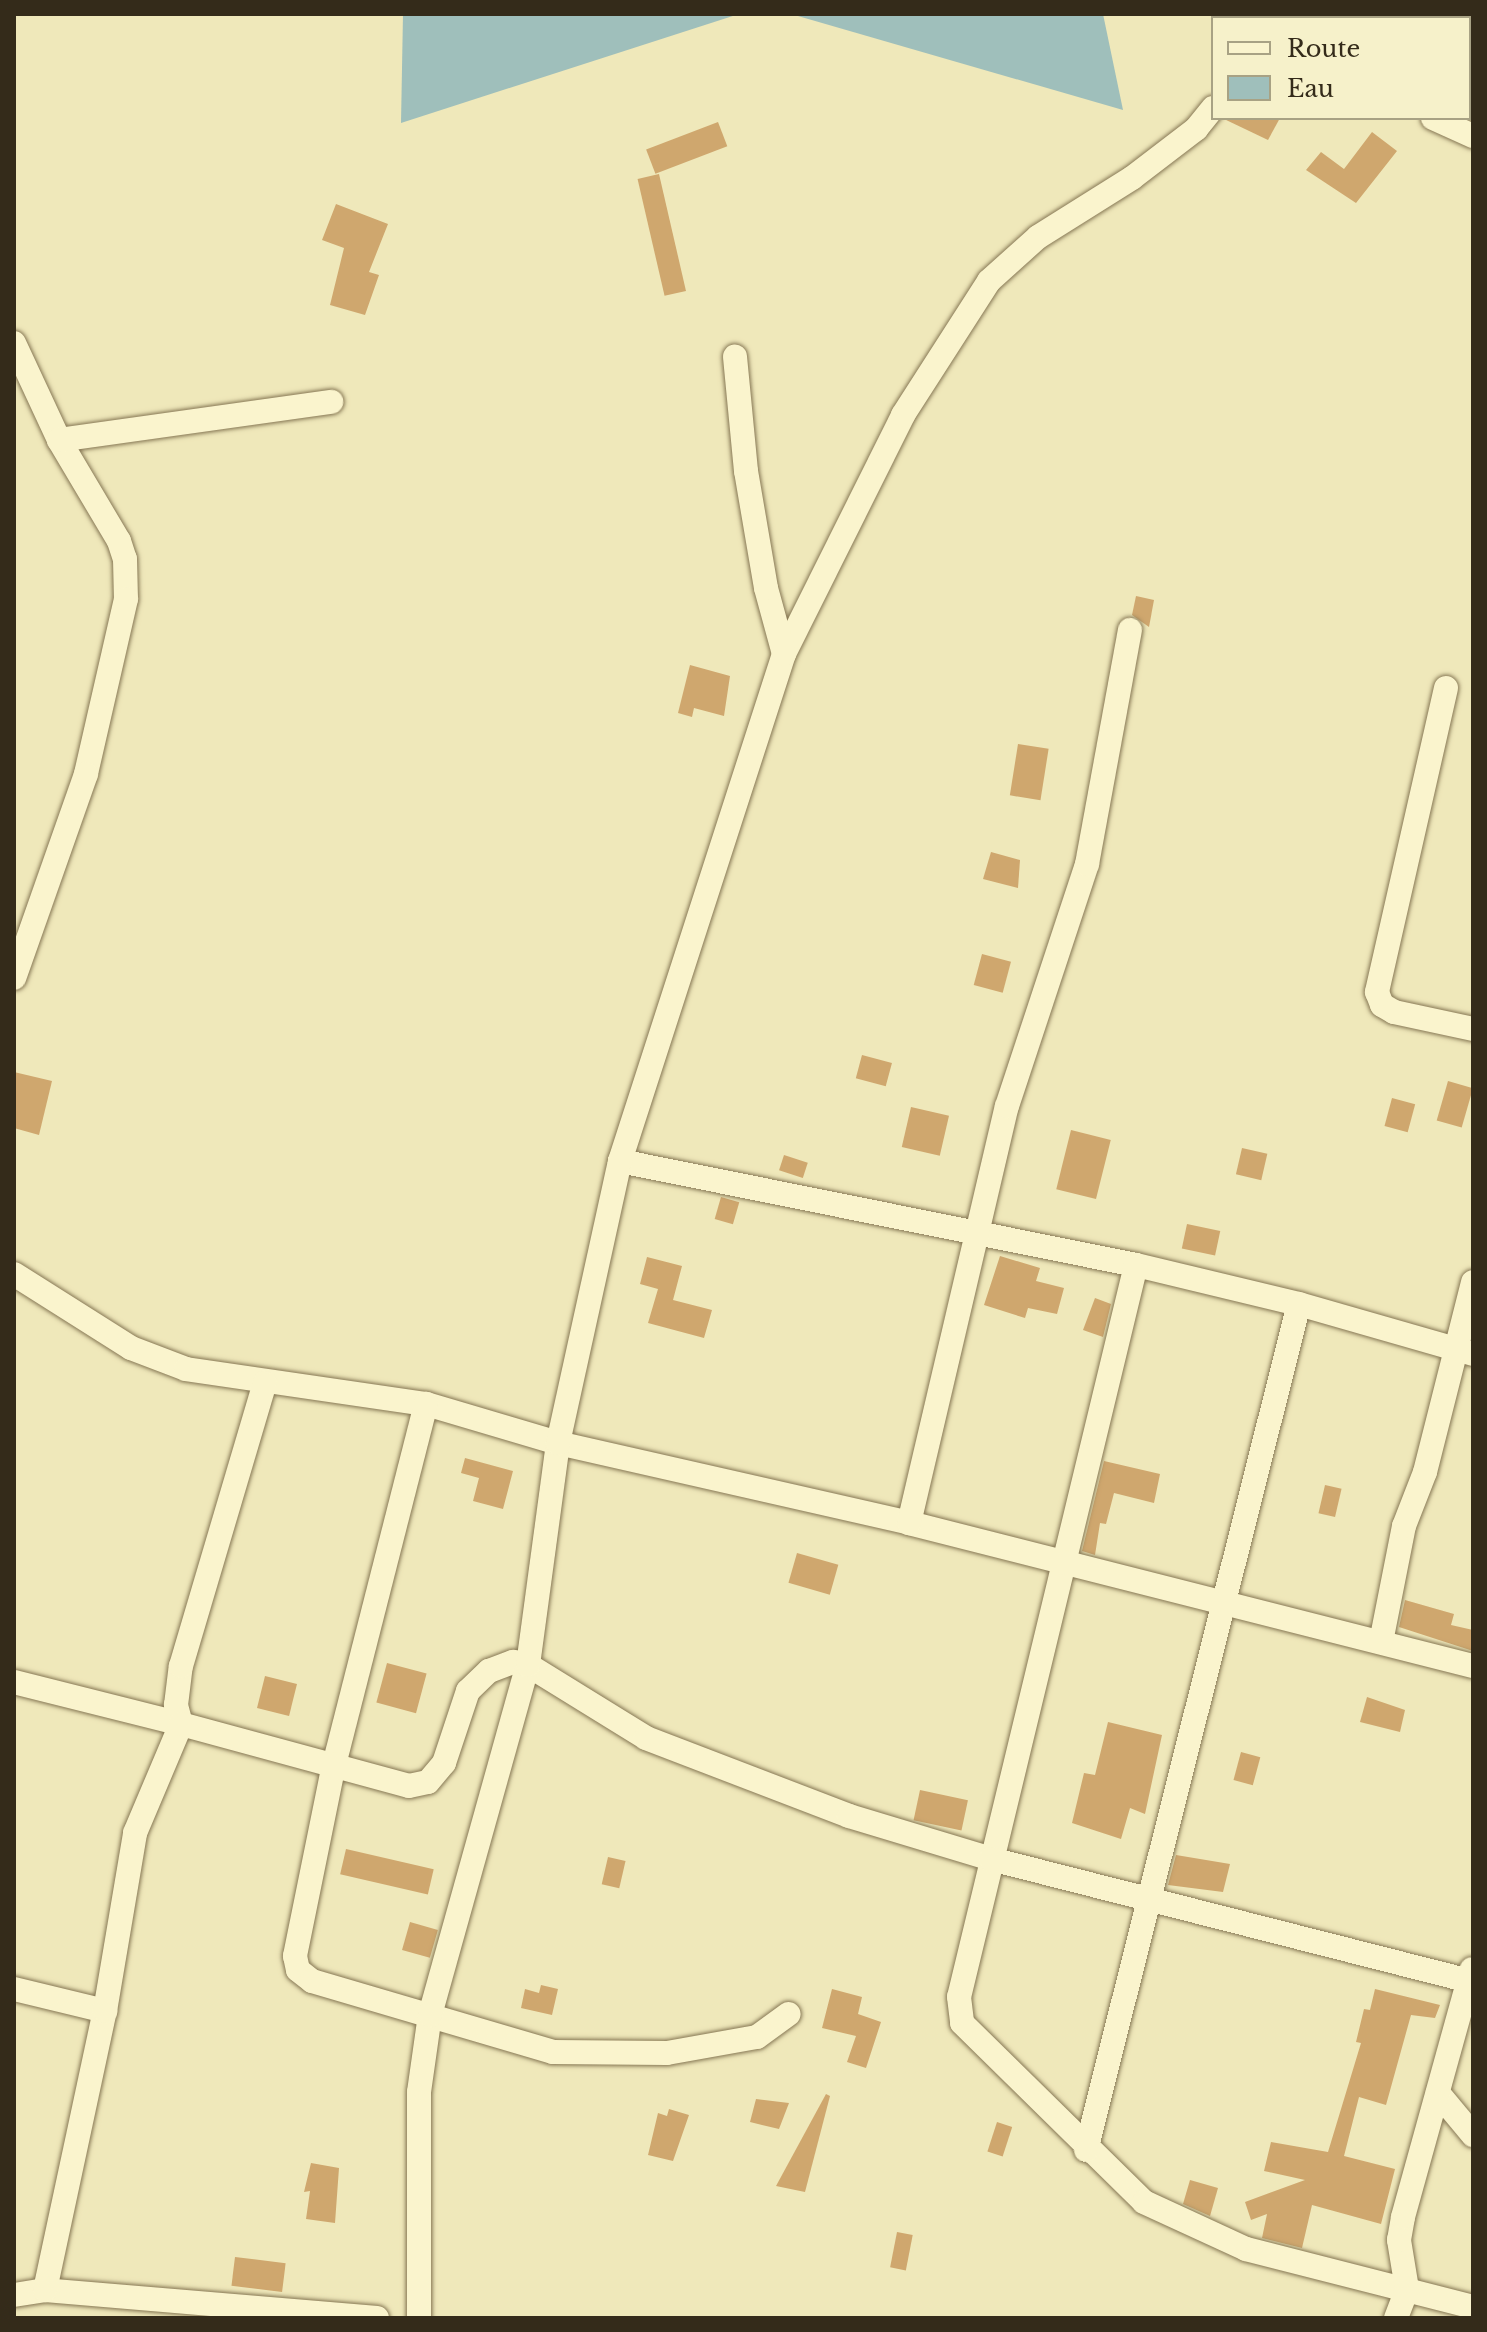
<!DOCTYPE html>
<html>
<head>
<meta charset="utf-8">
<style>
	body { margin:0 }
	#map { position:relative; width:1487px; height:2332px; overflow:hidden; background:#efe8ba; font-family:"Libre Baskerville",serif }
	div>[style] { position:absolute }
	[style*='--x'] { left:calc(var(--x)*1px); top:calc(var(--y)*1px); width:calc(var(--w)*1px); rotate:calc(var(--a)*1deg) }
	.water>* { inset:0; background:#9fbfbb }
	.building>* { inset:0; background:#cfa76e; transform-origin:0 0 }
	.roads { filter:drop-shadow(0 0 2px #867754) drop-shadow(0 0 2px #867754) }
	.minor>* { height:24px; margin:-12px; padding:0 12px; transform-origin:12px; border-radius:12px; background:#faf4cd }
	span { translate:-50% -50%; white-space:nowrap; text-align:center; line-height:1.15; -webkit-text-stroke:6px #f6f1ca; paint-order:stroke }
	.frame { position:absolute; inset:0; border:16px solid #342b1a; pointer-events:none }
	.legend { position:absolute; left:1211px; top:16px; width:260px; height:104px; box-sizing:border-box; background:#f6f1ca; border:2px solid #a8a284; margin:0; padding:10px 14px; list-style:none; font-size:24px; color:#342b1a }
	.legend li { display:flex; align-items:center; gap:16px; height:40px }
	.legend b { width:40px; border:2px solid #a8a284 }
</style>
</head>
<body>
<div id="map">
	<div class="water">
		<div style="clip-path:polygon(403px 14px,739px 14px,401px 123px)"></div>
		<div style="clip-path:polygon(791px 14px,1103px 14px,1123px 110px)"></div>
	</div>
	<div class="building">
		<div style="clip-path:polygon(1280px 118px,1268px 140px,1224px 119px,1224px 118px)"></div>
		<div style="left:718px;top:122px;width:26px;height:77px;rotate:69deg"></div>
		<div style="clip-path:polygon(1372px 132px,1397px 151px,1356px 203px,1306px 170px,1321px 152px,1344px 169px)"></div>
		<div style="left:659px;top:174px;width:120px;height:22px;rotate:77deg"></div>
		<div style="clip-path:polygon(336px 204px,388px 224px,369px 272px,379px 275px,365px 315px,330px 305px,344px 248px,322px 240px)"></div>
		<div style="clip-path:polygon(1136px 596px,1154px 600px,1149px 627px,1132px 615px)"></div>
		<div style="clip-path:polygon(690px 665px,730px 676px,724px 716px,694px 708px,692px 717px,678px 713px)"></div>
		<div style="left:1018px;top:744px;width:31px;height:52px;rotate:9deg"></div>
		<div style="clip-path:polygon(991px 852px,1020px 860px,1018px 888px,983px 879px)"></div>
		<div style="left:982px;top:954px;width:30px;height:32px;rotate:15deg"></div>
		<div style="left:862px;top:1055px;width:31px;height:24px;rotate:15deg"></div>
		<div style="clip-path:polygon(14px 1072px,52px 1081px,39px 1135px,14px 1128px)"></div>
		<div style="left:1448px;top:1081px;width:26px;height:41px;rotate:16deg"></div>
		<div style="left:1392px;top:1098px;width:24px;height:29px;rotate:15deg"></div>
		<div style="left:911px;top:1107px;width:39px;height:41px;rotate:13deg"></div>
		<div style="left:1071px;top:1130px;width:41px;height:61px;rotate:14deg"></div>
		<div style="left:1242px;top:1148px;width:26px;height:27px;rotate:13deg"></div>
		<div style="left:784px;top:1155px;width:25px;height:16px;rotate:18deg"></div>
		<div style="left:721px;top:1197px;width:19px;height:23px;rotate:16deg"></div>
		<div style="left:1187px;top:1224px;width:34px;height:25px;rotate:12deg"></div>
		<div style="clip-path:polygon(1000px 1256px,1040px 1268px,1036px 1281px,1064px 1288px,1057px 1314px,1028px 1308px,1025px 1318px,984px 1305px)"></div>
		<div style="clip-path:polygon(647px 1257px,682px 1266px,673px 1300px,712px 1310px,704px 1338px,648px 1323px,658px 1289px,640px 1284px)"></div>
		<div style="clip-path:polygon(1095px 1298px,1111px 1304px,1103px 1337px,1083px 1330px)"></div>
		<div style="clip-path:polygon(465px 1458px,513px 1471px,503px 1509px,473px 1501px,479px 1478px,461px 1473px)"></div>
		<div style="clip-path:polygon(1104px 1461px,1160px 1474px,1154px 1503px,1114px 1493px,1106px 1524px,1100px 1523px,1095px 1555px,1082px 1551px)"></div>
		<div style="left:1325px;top:1485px;width:17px;height:29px;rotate:13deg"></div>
		<div style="left:797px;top:1553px;width:43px;height:31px;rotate:16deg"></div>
		<div style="clip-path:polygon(1405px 1600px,1454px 1614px,1451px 1625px,1473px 1630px,1473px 1651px,1399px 1627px)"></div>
		<div style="left:387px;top:1663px;width:41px;height:41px;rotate:15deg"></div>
		<div style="left:265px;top:1676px;width:33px;height:33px;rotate:14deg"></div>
		<div style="clip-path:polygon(1367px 1697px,1405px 1710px,1400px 1732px,1360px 1722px)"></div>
		<div style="clip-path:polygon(1108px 1722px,1162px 1735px,1145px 1814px,1130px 1808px,1121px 1839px,1072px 1823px,1084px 1773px,1095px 1775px)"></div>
		<div style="left:1241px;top:1752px;width:20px;height:29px;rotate:15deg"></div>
		<div style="left:920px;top:1790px;width:49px;height:31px;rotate:12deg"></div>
		<div style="left:346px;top:1849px;width:90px;height:26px;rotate:13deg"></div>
		<div style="clip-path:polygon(1176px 1855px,1230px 1864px,1223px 1892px,1168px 1885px)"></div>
		<div style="left:608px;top:1857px;width:18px;height:28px;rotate:13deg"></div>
		<div style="left:410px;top:1922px;width:29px;height:29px;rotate:16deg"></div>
		<div style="clip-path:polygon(541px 1985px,558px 1989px,552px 2015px,521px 2008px,525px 1989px,539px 1993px)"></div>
		<div style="clip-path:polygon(832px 1989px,862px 1997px,858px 2014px,881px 2022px,866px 2068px,847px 2062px,856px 2036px,822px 2028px)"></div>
		<div style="clip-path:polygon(1375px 1989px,1440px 2005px,1435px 2018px,1411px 2015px,1386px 2105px,1359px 2097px,1344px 2156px,1395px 2169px,1381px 2224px,1312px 2205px,1302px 2248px,1262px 2238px,1267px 2214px,1251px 2220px,1245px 2202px,1305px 2180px,1264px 2171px,1271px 2142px,1328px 2152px,1361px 2043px,1356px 2042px,1364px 2009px,1370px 2010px)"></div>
		<div style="clip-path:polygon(826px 2094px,830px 2096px,805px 2192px,776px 2186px)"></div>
		<div style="clip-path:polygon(756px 2099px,789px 2103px,779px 2129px,750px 2122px)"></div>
		<div style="clip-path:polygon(669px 2109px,689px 2115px,673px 2161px,648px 2155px,658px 2113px,667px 2116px)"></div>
		<div style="left:997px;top:2122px;width:16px;height:31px;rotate:18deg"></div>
		<div style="clip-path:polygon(311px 2163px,339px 2168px,335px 2223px,306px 2219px,310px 2191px,304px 2192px)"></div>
		<div style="clip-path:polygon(1190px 2180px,1218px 2188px,1210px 2216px,1183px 2204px)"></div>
		<div style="left:897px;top:2232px;width:16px;height:36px;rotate:11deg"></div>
		<div style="left:235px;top:2257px;width:51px;height:29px;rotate:7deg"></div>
	</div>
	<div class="roads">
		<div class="minor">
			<div style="--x:1433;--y:118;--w:44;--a:24.2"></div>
			<div style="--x:14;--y:343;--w:107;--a:65.1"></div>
			<div style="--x:59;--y:440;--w:117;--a:59.3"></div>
			<div style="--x:119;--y:541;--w:19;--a:72"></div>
			<div style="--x:125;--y:559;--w:40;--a:88.6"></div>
			<div style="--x:126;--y:599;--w:180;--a:102.9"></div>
			<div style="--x:86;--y:774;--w:216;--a:109.4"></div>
			<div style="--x:59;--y:440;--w:275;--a:-8"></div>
			<div style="--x:784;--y:654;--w:267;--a:-63.5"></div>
			<div style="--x:903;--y:415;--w:159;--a:-57.3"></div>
			<div style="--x:989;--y:281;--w:66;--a:-41.9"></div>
			<div style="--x:1038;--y:237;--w:111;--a:-32.1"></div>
			<div style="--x:1132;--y:178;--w:81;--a:-37.4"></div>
			<div style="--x:1196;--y:129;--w:27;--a:-51"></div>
			<div style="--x:1446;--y:688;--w:312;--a:102.8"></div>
			<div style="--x:1377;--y:992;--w:14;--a:69"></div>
			<div style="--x:1382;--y:1005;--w:14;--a:30"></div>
			<div style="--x:1394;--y:1012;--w:81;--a:12.1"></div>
			<div style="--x:620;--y:1161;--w:526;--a:11.4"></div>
			<div style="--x:1136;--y:1265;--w:168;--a:13.5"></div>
			<div style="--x:1299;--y:1304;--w:181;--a:16"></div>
			<div style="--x:1136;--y:1265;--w:753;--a:103.59"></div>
			<div style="--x:959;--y:1997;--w:26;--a:83"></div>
			<div style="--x:962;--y:2023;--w:255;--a:44.5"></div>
			<div style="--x:1144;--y:2202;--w:112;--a:24.7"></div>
			<div style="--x:1246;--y:2249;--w:234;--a:14.3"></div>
			<div style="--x:14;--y:1274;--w:138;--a:32.3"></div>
			<div style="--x:131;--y:1348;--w:59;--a:20.9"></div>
			<div style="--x:186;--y:1369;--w:243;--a:8.3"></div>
			<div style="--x:426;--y:1404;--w:138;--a:16.5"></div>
			<div style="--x:558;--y:1443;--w:360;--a:12.8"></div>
			<div style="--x:909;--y:1523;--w:582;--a:14.23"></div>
			<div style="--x:426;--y:1404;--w:372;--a:104.3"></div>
			<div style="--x:334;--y:1764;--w:196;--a:101.5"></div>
			<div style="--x:295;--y:1956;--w:14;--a:78"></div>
			<div style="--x:298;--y:1970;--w:18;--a:38"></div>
			<div style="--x:312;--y:1981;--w:251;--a:16.4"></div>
			<div style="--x:553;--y:2052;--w:114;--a:0.5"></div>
			<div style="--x:667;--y:2053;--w:91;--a:-10.1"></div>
			<div style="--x:757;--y:2037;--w:39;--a:-36"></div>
			<div style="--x:909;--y:1523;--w:428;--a:-76.8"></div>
			<div style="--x:1007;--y:1106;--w:255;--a:-71.7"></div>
			<div style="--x:1087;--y:864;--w:238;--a:-79.6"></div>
			<div style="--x:1381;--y:1642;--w:118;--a:-78.8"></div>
			<div style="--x:1404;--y:1526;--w:58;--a:-68.7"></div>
			<div style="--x:1425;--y:1472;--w:196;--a:-75.8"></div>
			<div style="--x:14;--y:1682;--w:172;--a:14.1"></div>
			<div style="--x:181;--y:1724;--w:20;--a:-105"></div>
			<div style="--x:176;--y:1705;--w:39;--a:-83"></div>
			<div style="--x:181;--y:1666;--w:295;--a:-73.5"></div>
			<div style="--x:14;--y:1989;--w:94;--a:13.6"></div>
			<div style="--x:1438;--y:2093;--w:55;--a:50.2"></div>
			<div style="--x:1086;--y:2150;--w:872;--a:-75.87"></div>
			<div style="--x:14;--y:2295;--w:31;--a:-9"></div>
			<div style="--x:377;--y:2318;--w:333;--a:-175.2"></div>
			<div style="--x:45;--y:2290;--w:285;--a:-77.9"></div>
			<div style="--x:105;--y:2011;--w:181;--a:-80.4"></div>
			<div style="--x:135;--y:1833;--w:118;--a:-67.1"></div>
			<div style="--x:181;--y:1724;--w:236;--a:15.2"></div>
			<div style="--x:409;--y:1786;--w:19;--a:-12"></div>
			<div style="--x:428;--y:1782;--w:25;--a:-50"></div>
			<div style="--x:444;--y:1763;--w:76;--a:-71.6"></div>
			<div style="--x:468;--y:1691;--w:29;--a:-44"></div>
			<div style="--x:489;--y:1671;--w:26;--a:-21"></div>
			<div style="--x:513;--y:1662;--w:15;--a:11"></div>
			<div style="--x:528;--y:1665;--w:139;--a:31.7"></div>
			<div style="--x:646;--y:1738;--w:217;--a:21"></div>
			<div style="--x:849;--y:1816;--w:148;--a:16.8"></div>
			<div style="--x:991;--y:1859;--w:497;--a:14.3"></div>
			<div style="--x:419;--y:2318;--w:226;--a:-90"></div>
			<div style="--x:419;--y:2092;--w:78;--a:-81.9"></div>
			<div style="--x:430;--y:2015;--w:363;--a:-74.4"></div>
			<div style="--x:528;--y:1665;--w:224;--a:-82.3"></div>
			<div style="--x:558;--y:1443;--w:289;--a:-77.6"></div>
			<div style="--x:620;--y:1161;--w:533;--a:-72.08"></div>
			<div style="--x:784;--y:654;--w:68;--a:-105.3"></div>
			<div style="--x:766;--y:588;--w:119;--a:-99.7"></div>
			<div style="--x:746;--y:471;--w:115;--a:-95.5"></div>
			<div style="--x:1396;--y:2318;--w:31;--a:-69"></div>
			<div style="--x:1407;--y:2289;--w:50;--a:-99.3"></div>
			<div style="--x:1399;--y:2240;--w:23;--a:-80"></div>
			<div style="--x:1403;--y:2217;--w:257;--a:-74.5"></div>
		</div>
	</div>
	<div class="frame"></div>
	<ul class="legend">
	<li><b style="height:10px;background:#faf4cd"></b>Route</li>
	<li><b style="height:22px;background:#9fbfbb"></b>Eau</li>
	</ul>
</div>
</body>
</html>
